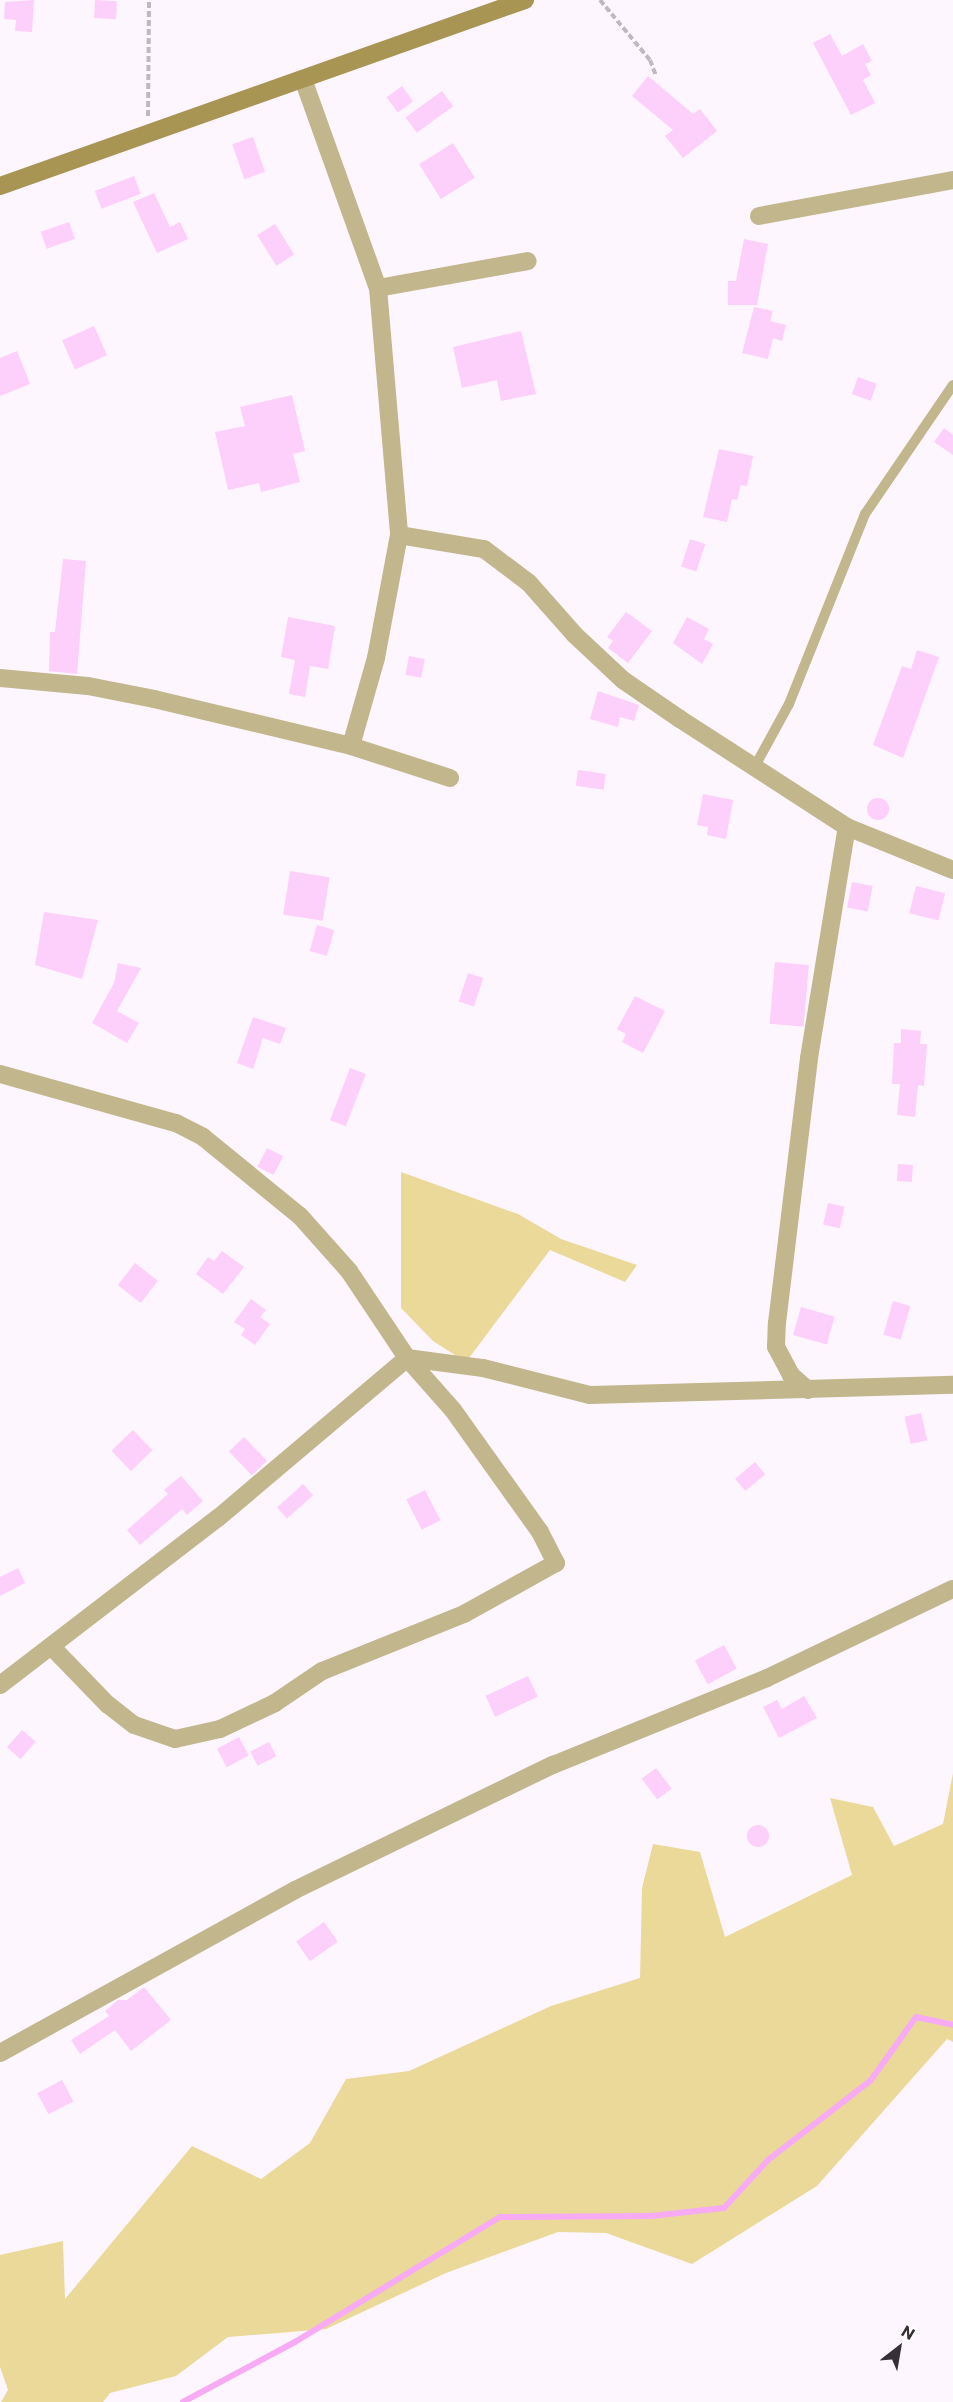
<!DOCTYPE html>
<html>
<head>
<meta charset="utf-8">
<style>
	body { margin:0 }
	#map { position:relative; width:953px; height:2402px; overflow:hidden; background:#fef6fe; font-family:Commissioner,sans-serif }
	div>[style] { position:absolute }
	[style*='--x'] { left:calc(var(--x)*1px); top:calc(var(--y)*1px); width:calc(var(--w)*1px); rotate:calc(var(--a)*1deg) }
	.green>* { inset:0; background:#ebd99a }
	.stream>* { height:6px; margin:-3px; padding:0 3px; transform-origin:3px; border-radius:3px; background:#f7abf5 }
	.building>* { inset:0; background:#fdcffb; transform-origin:0 0 }
	.round { border-radius:50% }
	.path>* { height:4px; margin-top:-2px; transform-origin:0; background:repeating-linear-gradient(90deg,#c0b8c0 0 6px,transparent 0 9px) }
	.lane>* { height:10px; margin:-5px; padding:0 5px; transform-origin:5px; border-radius:5px; background:#c2b68c }
	.street>* { height:18px; margin:-9px; padding:0 9px; transform-origin:9px; border-radius:9px; background:#c2b68c }
	.secondary>* { height:18px; margin:-9px; padding:0 9px; transform-origin:9px; border-radius:9px; background:#a89554 }
	span { translate:-50% -50%; white-space:nowrap; text-align:center; line-height:1.15; -webkit-text-stroke:5px #fff; paint-order:stroke }
	.north { position:absolute; left:869px; top:2318px; width:60px; height:60px; -webkit-text-stroke:4px #fff; paint-order:stroke; rotate:31deg; font-size:16px; font-weight:700; line-height:24px; text-align:center; color:#362f36 }
	.north::after { content:''; display:block; margin:auto; width:21px; height:27px; background:#362f36; clip-path:polygon(50% 0,100% 100%,50% 72%,0 100%) }
</style>
</head>
<body>
<div id="map">
	<div class="green">
		<div style="clip-path:polygon(401px 1172px,518px 1214px,561px 1239px,637px 1265px,625px 1282px,550px 1250px,466px 1362px,433px 1341px,401px 1308px)"></div>
		<div style="clip-path:polygon(953px 1773px,953px 2042px,947px 2039px,817px 2186px,692px 2264px,606px 2233px,558px 2232px,446px 2273px,326px 2329px,228px 2337px,176px 2376px,110px 2393px,103px 2402px,1px 2402px,8px 2390px,0 2367px,0 2255px,63px 2241px,65px 2299px,192px 2146px,261px 2179px,310px 2143px,346px 2079px,409px 2071px,551px 2006px,640px 1978px,642px 1888px,653px 1844px,700px 1852px,725px 1937px,852px 1875px,830px 1798px,873px 1807px,894px 1846px,943px 1824px)"></div>
	</div>
	<div class="stream">
		<div style="--x:183;--y:2402;--w:127;--a:-28.2"></div>
		<div style="--x:295;--y:2342;--w:240;--a:-31.4"></div>
		<div style="--x:500;--y:2217;--w:151;--a:-0.4"></div>
		<div style="--x:651;--y:2216;--w:73;--a:-6.3"></div>
		<div style="--x:724;--y:2208;--w:65;--a:-47.5"></div>
		<div style="--x:768;--y:2160;--w:130;--a:-37.8"></div>
		<div style="--x:871;--y:2080;--w:77;--a:-54.5"></div>
		<div style="--x:916;--y:2017;--w:38;--a:12"></div>
	</div>
	<div class="building">
		<div style="clip-path:polygon(34px 0,32px 32px,15px 31px,16px 20px,4px 19px,5px 2px)"></div>
		<div style="left:95px;top:0;width:22px;height:18px;rotate:3deg"></div>
		<div style="clip-path:polygon(830px 34px,842px 56px,863px 44px,872px 61px,865px 64px,871px 75px,863px 80px,875px 103px,851px 115px,813px 43px)"></div>
		<div style="clip-path:polygon(648px 76px,693px 114px,700px 109px,717px 131px,683px 158px,665px 136px,673px 130px,632px 96px)"></div>
		<div style="left:402px;top:86px;width:19px;height:19px;rotate:54deg"></div>
		<div style="left:442px;top:91px;width:19px;height:45px;rotate:54deg"></div>
		<div style="left:253px;top:137px;width:37px;height:22px;rotate:71deg"></div>
		<div style="left:453px;top:143px;width:41px;height:40px;rotate:58deg"></div>
		<div style="left:134px;top:176px;width:19px;height:42px;rotate:69deg"></div>
		<div style="clip-path:polygon(154px 193px,170px 227px,180px 222px,188px 239px,157px 253px,133px 202px)"></div>
		<div style="left:69px;top:222px;width:18px;height:30px;rotate:71deg"></div>
		<div style="left:275px;top:224px;width:36px;height:21px;rotate:58deg"></div>
		<div style="clip-path:polygon(744px 239px,768px 244px,757px 305px,728px 305px,728px 281px,736px 281px)"></div>
		<div style="clip-path:polygon(754px 307px,773px 311px,770px 321px,786px 325px,782px 341px,773px 338px,768px 359px,742px 353px)"></div>
		<div style="left:94px;top:326px;width:32px;height:35px;rotate:66deg"></div>
		<div style="clip-path:polygon(521px 331px,536px 394px,501px 401px,497px 380px,462px 388px,453px 347px)"></div>
		<div style="clip-path:polygon(17px 351px,30px 384px,0 396px,0 358px)"></div>
		<div style="left:858px;top:377px;width:20px;height:18px;rotate:20deg"></div>
		<div style="clip-path:polygon(292px 395px,305px 451px,293px 454px,300px 482px,261px 492px,259px 483px,228px 490px,215px 432px,245px 426px,240px 407px)"></div>
		<div style="clip-path:polygon(944px 428px,953px 435px,953px 455px,934px 442px)"></div>
		<div style="clip-path:polygon(719px 449px,753px 456px,747px 486px,741px 485px,737px 500px,732px 499px,727px 522px,703px 517px)"></div>
		<div style="left:690px;top:539px;width:16px;height:29px;rotate:18deg"></div>
		<div style="clip-path:polygon(63px 559px,86px 561px,77px 674px,49px 671px,50px 632px,55px 632px)"></div>
		<div style="clip-path:polygon(626px 612px,652px 631px,628px 663px,608px 648px,613px 641px,607px 637px)"></div>
		<div style="clip-path:polygon(288px 617px,335px 626px,328px 669px,310px 666px,305px 697px,289px 694px,295px 660px,281px 657px)"></div>
		<div style="clip-path:polygon(687px 617px,709px 629px,704px 639px,713px 644px,702px 664px,673px 643px)"></div>
		<div style="clip-path:polygon(917px 650px,939px 657px,903px 758px,873px 745px,902px 666px,911px 669px)"></div>
		<div style="left:409px;top:656px;width:16px;height:19px;rotate:11deg"></div>
		<div style="clip-path:polygon(598px 691px,639px 705px,634px 721px,620px 717px,618px 727px,590px 719px)"></div>
		<div style="left:578px;top:770px;width:28px;height:16px;rotate:8deg"></div>
		<div style="clip-path:polygon(703px 794px,733px 800px,726px 839px,707px 835px,708px 827px,697px 825px)"></div>
		<div class="round" style="left:867px;top:798px;width:22px;height:22px"></div>
		<div style="left:290px;top:871px;width:40px;height:44px;rotate:9deg"></div>
		<div style="left:852px;top:882px;width:21px;height:26px;rotate:11deg"></div>
		<div style="left:916px;top:886px;width:30px;height:28px;rotate:14deg"></div>
		<div style="clip-path:polygon(44px 912px,98px 920px,82px 979px,35px 965px)"></div>
		<div style="left:317px;top:925px;width:18px;height:27px;rotate:16deg"></div>
		<div style="left:775px;top:962px;width:34px;height:62px;rotate:5deg"></div>
		<div style="clip-path:polygon(118px 963px,141px 968px,117px 1011px,139px 1023px,127px 1043px,92px 1023px,114px 983px)"></div>
		<div style="left:468px;top:973px;width:16px;height:30px;rotate:18deg"></div>
		<div style="clip-path:polygon(635px 996px,665px 1011px,643px 1053px,622px 1042px,626px 1034px,617px 1029px)"></div>
		<div style="clip-path:polygon(253px 1017px,286px 1028px,280px 1044px,263px 1038px,253px 1069px,237px 1063px)"></div>
		<div style="clip-path:polygon(901px 1029px,921px 1031px,920px 1044px,927px 1044px,924px 1086px,918px 1085px,915px 1117px,897px 1115px,900px 1084px,892px 1084px,894px 1043px,901px 1043px)"></div>
		<div style="left:350px;top:1068px;width:17px;height:56px;rotate:21deg"></div>
		<div style="left:267px;top:1148px;width:18px;height:21px;rotate:27deg"></div>
		<div style="left:898px;top:1164px;width:15px;height:17px;rotate:4deg"></div>
		<div style="left:828px;top:1203px;width:17px;height:22px;rotate:13deg"></div>
		<div style="clip-path:polygon(222px 1251px,244px 1267px,223px 1294px,196px 1274px,208px 1257px,214px 1261px)"></div>
		<div style="left:135px;top:1263px;width:29px;height:28px;rotate:38deg"></div>
		<div style="clip-path:polygon(251px 1299px,266px 1310px,260px 1317px,270px 1324px,255px 1345px,241px 1335px,245px 1329px,234px 1322px)"></div>
		<div style="left:893px;top:1301px;width:18px;height:35px;rotate:16deg"></div>
		<div style="left:801px;top:1307px;width:35px;height:29px;rotate:16deg"></div>
		<div style="left:921px;top:1413px;width:28px;height:17px;rotate:77deg"></div>
		<div style="left:133px;top:1430px;width:28px;height:30px;rotate:46deg"></div>
		<div style="left:244px;top:1437px;width:33px;height:21px;rotate:46deg"></div>
		<div style="left:755px;top:1462px;width:16px;height:26px;rotate:50deg"></div>
		<div style="clip-path:polygon(181px 1476px,203px 1501px,187px 1515px,182px 1509px,140px 1545px,127px 1530px,168px 1494px,164px 1490px)"></div>
		<div style="left:303px;top:1484px;width:15px;height:35px;rotate:48deg"></div>
		<div style="left:425px;top:1490px;width:34px;height:21px;rotate:63deg"></div>
		<div style="clip-path:polygon(18px 1568px,25px 1583px,0 1596px,0 1577px)"></div>
		<div style="left:724px;top:1645px;width:27px;height:33px;rotate:62deg"></div>
		<div style="left:528px;top:1676px;width:23px;height:47px;rotate:65deg"></div>
		<div style="clip-path:polygon(804px 1696px,817px 1718px,779px 1738px,763px 1707px,777px 1700px,782px 1709px)"></div>
		<div style="left:22px;top:1730px;width:18px;height:23px;rotate:41deg"></div>
		<div style="left:239px;top:1737px;width:21px;height:25px;rotate:62deg"></div>
		<div style="left:269px;top:1742px;width:16px;height:21px;rotate:63deg"></div>
		<div style="left:656px;top:1768px;width:26px;height:18px;rotate:53deg"></div>
		<div class="round" style="left:747px;top:1825px;width:22px;height:22px"></div>
		<div style="left:324px;top:1922px;width:24px;height:34px;rotate:55deg"></div>
		<div style="clip-path:polygon(144px 1987px,171px 2020px,131px 2051px,115px 2030px,80px 2054px,71px 2040px,109px 2016px,105px 2011px,118px 2000px,127px 2000px)"></div>
		<div style="left:62px;top:2080px;width:24px;height:28px;rotate:62deg"></div>
	</div>
	<div class="path">
		<div style="--x:600;--y:0;--w:78;--a:50.2"></div>
		<div style="--x:650;--y:60;--w:17;--a:69"></div>
		<div style="--x:148;--y:116;--w:116;--a:-89.5"></div>
	</div>
	<div class="lane">
		<div style="--x:754;--y:768;--w:73;--a:-61.3"></div>
		<div style="--x:789;--y:704;--w:205;--a:-68.2"></div>
		<div style="--x:865;--y:514;--w:156;--a:-55.7"></div>
	</div>
	<div class="street">
		<div style="--x:303;--y:79;--w:222;--a:70.3"></div>
		<div style="--x:378;--y:288;--w:248;--a:85.1"></div>
		<div style="--x:399;--y:535;--w:125;--a:100.6"></div>
		<div style="--x:376;--y:658;--w:91;--a:105.9"></div>
		<div style="--x:759;--y:216;--w:197;--a:-10.5"></div>
		<div style="--x:378;--y:288;--w:152;--a:-10.2"></div>
		<div style="--x:399;--y:535;--w:86;--a:9.4"></div>
		<div style="--x:484;--y:549;--w:56;--a:37.1"></div>
		<div style="--x:529;--y:583;--w:69;--a:48.5"></div>
		<div style="--x:575;--y:635;--w:66;--a:43.2"></div>
		<div style="--x:623;--y:680;--w:69;--a:34.4"></div>
		<div style="--x:680;--y:719;--w:199;--a:32.9"></div>
		<div style="--x:847;--y:827;--w:114;--a:22.1"></div>
		<div style="--x:0;--y:678;--w:88;--a:5.2"></div>
		<div style="--x:88;--y:686;--w:67;--a:11.1"></div>
		<div style="--x:154;--y:699;--w:203;--a:13.4"></div>
		<div style="--x:351;--y:746;--w:104;--a:17.9"></div>
		<div style="--x:0;--y:1074;--w:183;--a:15.6"></div>
		<div style="--x:176;--y:1123;--w:30;--a:27"></div>
		<div style="--x:203;--y:1137;--w:125;--a:39.2"></div>
		<div style="--x:300;--y:1216;--w:74;--a:48.3"></div>
		<div style="--x:349;--y:1271;--w:105;--a:56.3"></div>
		<div style="--x:407;--y:1358;--w:77;--a:7.5"></div>
		<div style="--x:483;--y:1368;--w:110;--a:14.2"></div>
		<div style="--x:590;--y:1395;--w:363;--a:-1.6"></div>
		<div style="--x:808;--y:1390;--w:23;--a:-139"></div>
		<div style="--x:791;--y:1375;--w:32;--a:-118"></div>
		<div style="--x:776;--y:1347;--w:24;--a:-88"></div>
		<div style="--x:777;--y:1323;--w:267;--a:-83.1"></div>
		<div style="--x:809;--y:1058;--w:234;--a:-80.7"></div>
		<div style="--x:0;--y:1685;--w:275;--a:-37.5"></div>
		<div style="--x:218;--y:1518;--w:248;--a:-40.2"></div>
		<div style="--x:407;--y:1358;--w:69;--a:48.5"></div>
		<div style="--x:453;--y:1410;--w:150;--a:54.5"></div>
		<div style="--x:540;--y:1532;--w:35;--a:63"></div>
		<div style="--x:556;--y:1563;--w:105;--a:151"></div>
		<div style="--x:464;--y:1614;--w:153;--a:158.1"></div>
		<div style="--x:322;--y:1671;--w:57;--a:145.8"></div>
		<div style="--x:275;--y:1703;--w:61;--a:154.7"></div>
		<div style="--x:220;--y:1729;--w:46;--a:167.5"></div>
		<div style="--x:175;--y:1739;--w:43;--a:-161.1"></div>
		<div style="--x:134;--y:1725;--w:33;--a:-142"></div>
		<div style="--x:108;--y:1705;--w:79;--a:-134"></div>
		<div style="--x:0;--y:2053;--w:337;--a:-28.9"></div>
		<div style="--x:295;--y:1890;--w:287;--a:-25.9"></div>
		<div style="--x:553;--y:1765;--w:231;--a:-22.1"></div>
		<div style="--x:767;--y:1678;--w:206;--a:-25.6"></div>
	</div>
	<div class="secondary">
		<div style="--x:0;--y:186;--w:557;--a:-19.51"></div>
	</div>
	<div class="north">N</div>
</div>
</body>
</html>
